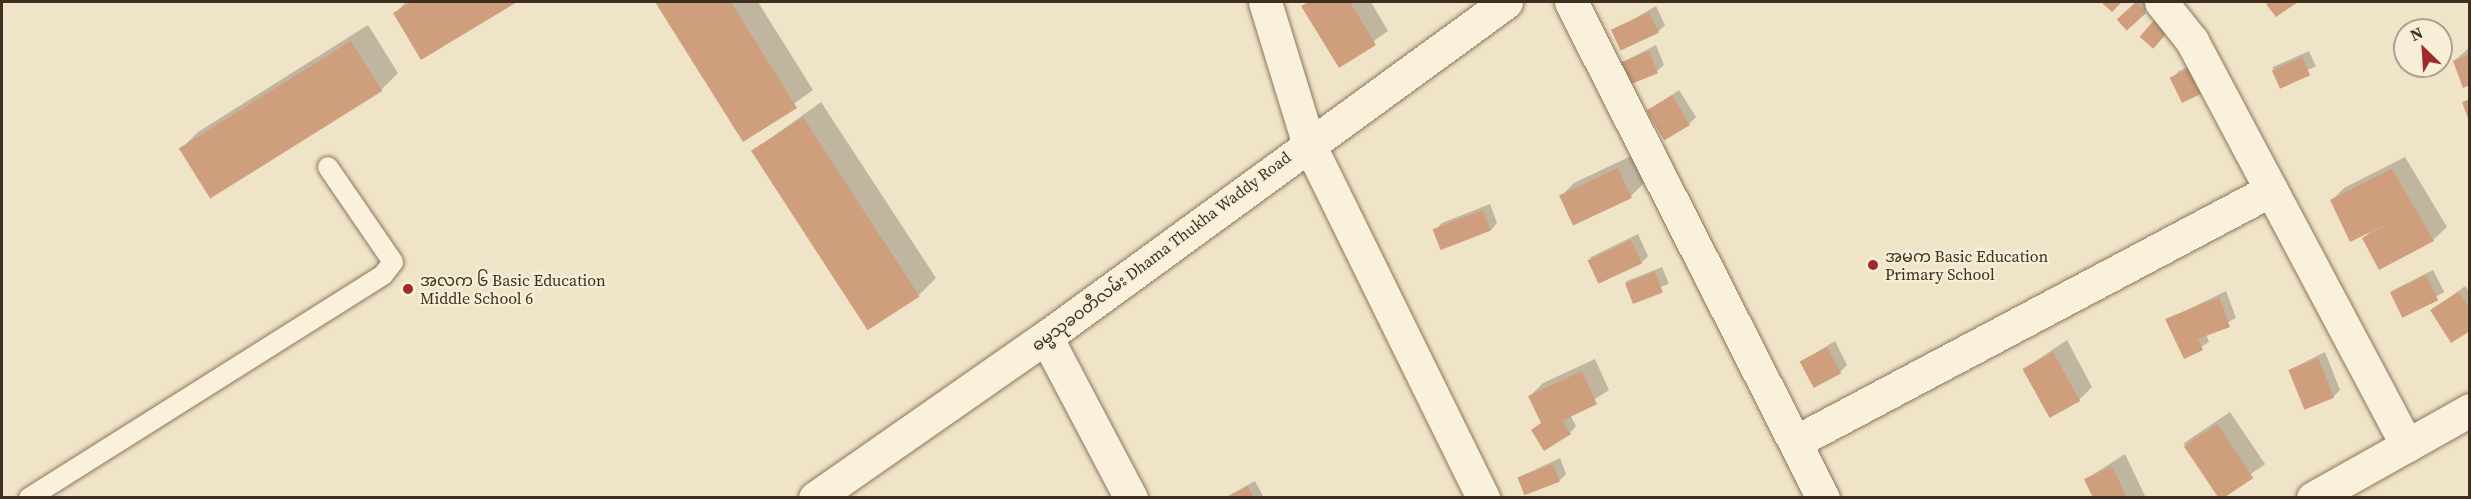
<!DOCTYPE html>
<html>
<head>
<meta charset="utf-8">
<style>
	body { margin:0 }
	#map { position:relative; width:2471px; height:499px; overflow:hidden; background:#f0e4c8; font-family:"Source Serif 4","Noto Sans Myanmar",serif }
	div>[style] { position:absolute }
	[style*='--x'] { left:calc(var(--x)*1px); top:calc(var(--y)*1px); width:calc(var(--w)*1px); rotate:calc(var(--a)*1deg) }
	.shadow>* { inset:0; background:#0003; transform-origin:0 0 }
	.building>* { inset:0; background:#cf9f7d; transform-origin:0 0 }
	.roads { filter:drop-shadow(0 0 2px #8d765c) drop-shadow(0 0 2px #8d765c) }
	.service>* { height:20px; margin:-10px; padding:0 10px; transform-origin:10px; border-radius:10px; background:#faf1dc }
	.minor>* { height:33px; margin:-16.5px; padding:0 16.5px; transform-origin:16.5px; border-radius:16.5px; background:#faf1dc }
	.dots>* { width:16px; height:16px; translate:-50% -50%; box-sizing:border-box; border:3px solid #f7eed8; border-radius:50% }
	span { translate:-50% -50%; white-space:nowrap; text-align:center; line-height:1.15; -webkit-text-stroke:4.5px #f7eed8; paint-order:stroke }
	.street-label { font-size:16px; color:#3d2e20 }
	.poi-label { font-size:16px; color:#3d2e20 }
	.left { translate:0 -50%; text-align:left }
	.frame { position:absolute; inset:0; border:3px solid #3d2e20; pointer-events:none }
	.north { position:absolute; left:2393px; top:18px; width:60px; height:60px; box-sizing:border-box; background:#f7eed8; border:2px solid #ada18e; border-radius:50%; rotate:335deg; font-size:16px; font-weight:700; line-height:24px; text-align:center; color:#3d2e20 }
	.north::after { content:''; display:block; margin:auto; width:21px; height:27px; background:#9e2a2b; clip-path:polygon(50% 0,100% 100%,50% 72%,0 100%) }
</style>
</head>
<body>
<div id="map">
	<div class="shadow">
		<div style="clip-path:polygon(406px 2px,514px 2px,422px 58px,395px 13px)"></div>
		<div style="clip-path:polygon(657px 2px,758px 2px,813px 90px,744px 140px)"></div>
		<div style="clip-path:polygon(1308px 2px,1371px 2px,1388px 31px,1339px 66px,1303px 6px)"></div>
		<div style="clip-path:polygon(2136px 2px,2152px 5px,2128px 28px,2118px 19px)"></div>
		<div style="clip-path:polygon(1656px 6px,1665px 25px,1658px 32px,1613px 31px)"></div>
		<div style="clip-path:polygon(368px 25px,398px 73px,381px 90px,181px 149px,198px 132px)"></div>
		<div style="clip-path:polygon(1656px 45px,1664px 65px,1657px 71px,1619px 64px)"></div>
		<div style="clip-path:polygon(2470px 47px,2470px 84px,2454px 61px)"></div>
		<div style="left:2309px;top:51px;width:17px;height:40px;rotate:66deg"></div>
		<div style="clip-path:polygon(2201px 60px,2212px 83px,2172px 78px,2179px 71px)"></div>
		<div style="clip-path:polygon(1679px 90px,1696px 117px,1689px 124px,1649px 111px)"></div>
		<div style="clip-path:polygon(821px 102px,936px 278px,919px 295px,753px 151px)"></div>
		<div style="clip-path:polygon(1631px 156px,1644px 183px,1631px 196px,1561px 196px,1574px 183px)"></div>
		<div style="clip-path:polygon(2405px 157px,2447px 227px,2434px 239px,2380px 268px,2364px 238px,2372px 230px,2331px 201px,2344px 188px)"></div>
		<div style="clip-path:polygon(1490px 204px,1497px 223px,1491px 230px,1443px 249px,1435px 230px,1442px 223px)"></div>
		<div style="clip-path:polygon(1638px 234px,1648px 256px,1641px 263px,1589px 258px)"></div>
		<div style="left:1662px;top:267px;width:18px;height:39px;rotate:68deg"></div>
		<div style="left:2433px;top:270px;width:25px;height:47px;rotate:63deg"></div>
		<div style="clip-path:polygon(2465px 286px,2470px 293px,2470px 329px,2432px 311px)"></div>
		<div style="clip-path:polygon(2226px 291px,2236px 318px,2206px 334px,2209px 342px,2185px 357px,2167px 320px)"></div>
		<div style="clip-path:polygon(2067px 340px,2092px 387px,2079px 400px,2024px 369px)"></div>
		<div style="clip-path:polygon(1835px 341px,1847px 365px,1840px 372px,1801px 362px)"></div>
		<div style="clip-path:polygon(2325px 352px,2340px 390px,2333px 397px,2289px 370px)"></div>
		<div style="clip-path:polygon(1595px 359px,1609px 390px,1570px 415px,1576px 426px,1570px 433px,1533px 430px,1542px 423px,1530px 396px,1543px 383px)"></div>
		<div style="left:2230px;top:412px;width:63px;height:56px;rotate:56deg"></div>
		<div style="clip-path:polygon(2125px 454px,2146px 498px,2095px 498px,2086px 479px)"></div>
		<div style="clip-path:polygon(1560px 458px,1566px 474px,1559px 481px,1519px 477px)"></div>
		<div style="clip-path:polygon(1255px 481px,1264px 498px,1224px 498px)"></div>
	</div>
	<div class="building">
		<div style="clip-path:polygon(412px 2px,517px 2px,421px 60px,393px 13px)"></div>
		<div style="clip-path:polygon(655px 2px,731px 2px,797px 108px,743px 142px)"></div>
		<div style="clip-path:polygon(1309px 2px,1350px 2px,1376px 45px,1339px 68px,1301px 6px)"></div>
		<div style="clip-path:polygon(2101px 2px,2122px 2px,2112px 12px)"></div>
		<div style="left:2136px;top:2px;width:15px;height:26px;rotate:48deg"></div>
		<div style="clip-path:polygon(2270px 2px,2298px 2px,2276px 17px,2266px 4px)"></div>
		<div style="left:1649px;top:12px;width:23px;height:42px;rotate:65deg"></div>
		<div style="left:2156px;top:18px;width:18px;height:25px;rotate:41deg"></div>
		<div style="left:351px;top:41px;width:59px;height:203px;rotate:58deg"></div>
		<div style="left:1649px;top:51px;width:24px;height:35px;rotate:68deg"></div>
		<div style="clip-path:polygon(2470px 54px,2470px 85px,2463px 88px,2453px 61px)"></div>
		<div style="left:2302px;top:57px;width:20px;height:33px;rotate:66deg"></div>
		<div style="left:2194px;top:66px;width:28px;height:27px;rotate:64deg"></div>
		<div style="left:1672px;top:95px;width:35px;height:30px;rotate:59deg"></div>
		<div style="clip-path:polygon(2470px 99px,2470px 121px,2469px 121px,2462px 102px)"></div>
		<div style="left:803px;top:117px;width:214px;height:62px;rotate:57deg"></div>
		<div style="left:1618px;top:168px;width:33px;height:65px;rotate:65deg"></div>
		<div style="clip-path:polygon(2392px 169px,2434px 241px,2379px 270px,2362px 238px,2393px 221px,2350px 242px,2330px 200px)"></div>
		<div style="left:1483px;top:210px;width:22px;height:54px;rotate:69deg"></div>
		<div style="left:1631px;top:240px;width:26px;height:48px;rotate:65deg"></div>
		<div style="left:1655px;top:272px;width:22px;height:32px;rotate:69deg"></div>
		<div style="left:2426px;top:275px;width:28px;height:40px;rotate:64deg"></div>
		<div style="clip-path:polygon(2458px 292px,2470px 309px,2470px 331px,2451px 343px,2430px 310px)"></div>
		<div style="clip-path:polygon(2219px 297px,2230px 327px,2198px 339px,2203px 350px,2184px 359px,2165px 319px)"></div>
		<div style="left:1827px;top:347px;width:30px;height:31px;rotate:62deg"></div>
		<div style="left:2053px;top:352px;width:56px;height:35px;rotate:61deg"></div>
		<div style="left:2318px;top:358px;width:43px;height:32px;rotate:68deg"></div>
		<div style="clip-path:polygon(1582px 371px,1597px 404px,1562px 421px,1571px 434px,1544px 451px,1531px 430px,1541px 423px,1528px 396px)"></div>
		<div style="left:2217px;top:424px;width:65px;height:40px;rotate:56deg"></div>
		<div style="left:1553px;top:464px;width:19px;height:38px;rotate:69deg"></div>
		<div style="clip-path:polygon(2112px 466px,2127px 498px,2093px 498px,2084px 479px)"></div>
		<div style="clip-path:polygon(1248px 486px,1254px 498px,1227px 498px)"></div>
	</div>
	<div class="roads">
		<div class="service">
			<div style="--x:29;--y:498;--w:418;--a:-32.2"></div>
			<div style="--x:383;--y:275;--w:16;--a:-52"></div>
			<div style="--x:393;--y:262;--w:115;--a:-124.4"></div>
		</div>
		<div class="minor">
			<div style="--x:1265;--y:2;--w:146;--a:72.9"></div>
			<div style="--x:1308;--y:142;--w:397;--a:63.8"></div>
			<div style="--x:1571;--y:2;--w:556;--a:63.07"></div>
			<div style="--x:2161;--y:2;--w:50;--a:51.5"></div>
			<div style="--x:2192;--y:41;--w:458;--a:62"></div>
			<div style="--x:1046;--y:337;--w:182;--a:62.2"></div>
			<div style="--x:1795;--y:442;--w:539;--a:-27.9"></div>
			<div style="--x:815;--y:498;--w:282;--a:-34.9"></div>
			<div style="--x:1046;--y:337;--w:569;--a:-36.06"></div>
			<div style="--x:2313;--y:498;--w:180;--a:-29.3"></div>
		</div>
	</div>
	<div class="dots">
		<div style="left:1873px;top:265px;background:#9e2a2b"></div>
		<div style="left:408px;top:289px;background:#9e2a2b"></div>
	</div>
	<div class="street-label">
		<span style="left:1161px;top:251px;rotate:-37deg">ဓမ္မသုခဝတီလမ်း Dhama Thukha Waddy Road</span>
	</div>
	<div class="poi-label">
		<span class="left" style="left:1885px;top:265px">အမက Basic Education<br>Primary School</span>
		<span class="left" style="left:420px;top:289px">အလက ၆ Basic Education<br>Middle School 6</span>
	</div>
	<div class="frame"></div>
	<div class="north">N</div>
</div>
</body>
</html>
